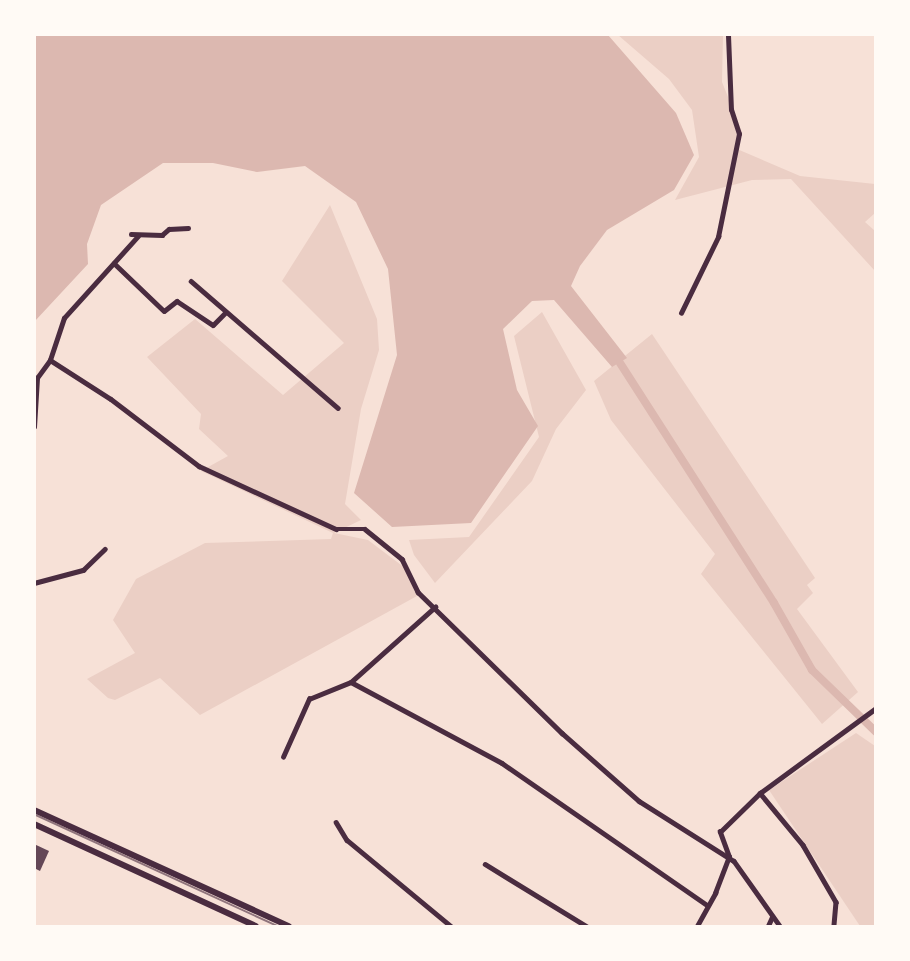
<!DOCTYPE html>
<html>
<head>
<meta charset="utf-8">
<style>
	body { margin:0 }
	#map { position:relative; width:910px; height:961px; overflow:hidden; background:#f7e1d7; font-family:"Golos Text",sans-serif }
	div>[style] { position:absolute }
	[style*='--x'] { left:calc(var(--x)*1px); top:calc(var(--y)*1px); width:calc(var(--w)*1px); rotate:calc(var(--a)*1deg) }
	.green>* { inset:0; background:#ebcfc5 }
	.water>* { inset:0; background:#dcb8b0 }
	.canal>* { height:8px; margin:-4px; padding:0 4px; transform-origin:4px; border-radius:4px; background:#dcb8b0 }
	.building>* { inset:0; background:#644757 }
	.minor>* { height:4.5px; margin:-2.25px; padding:0 2.25px; transform-origin:2.25px; border-radius:2.25px; background:#4a2c40 }
	.secondary>* { height:6px; margin:-3px; padding:0 3px; transform-origin:3px; border-radius:3px; background:#4a2c40 }
	.tram>* { height:1.5px; margin:-0.75px; padding:0 0.75px; transform-origin:0.75px; border-radius:0.75px; background:#8f747c }
	span { translate:-50% -50%; white-space:nowrap; text-align:center; line-height:1.15; -webkit-text-stroke:6px #fffaf5; paint-order:stroke }
	.frame { position:absolute; inset:0; border:36px solid #fffaf5; pointer-events:none }
</style>
</head>
<body>
<div id="map">
	<div class="green">
		<div style="clip-path:polygon(618px 35px,723px 35px,722px 82px,742px 132px,737px 149px,800px 176px,875px 184px,875px 213px,865px 222px,875px 231px,875px 271px,791px 179px,752px 180px,675px 200px,699px 157px,692px 110px,669px 79px)"></div>
		<div style="clip-path:polygon(330px 205px,377px 319px,379px 350px,361px 409px,345px 504px,361px 520px,334px 533px,368px 540px,405px 568px,417px 596px,200px 715px,160px 678px,115px 700px,108px 698px,87px 679px,135px 653px,113px 620px,136px 579px,205px 543px,331px 539px,333px 533px,201px 471px,228px 456px,199px 429px,201px 414px,147px 357px,195px 319px,283px 395px,344px 343px,282px 281px)"></div>
		<div style="clip-path:polygon(542px 312px,586px 390px,556px 429px,532px 481px,435px 583px,414px 555px,409px 540px,469px 537px,539px 437px,514px 336px)"></div>
		<div style="clip-path:polygon(652px 334px,815px 578px,807px 585px,813px 593px,797px 609px,858px 692px,822px 724px,701px 574px,715px 554px,611px 420px,594px 381px)"></div>
		<div style="clip-path:polygon(856px 733px,875px 746px,875px 926px,860px 926px,769px 790px)"></div>
	</div>
	<div class="water">
		<div style="clip-path:polygon(35px 34px,608px 35px,676px 113px,694px 155px,674px 190px,607px 230px,580px 266px,571px 286px,627px 358px,612px 367px,554px 300px,532px 301px,503px 329px,517px 390px,538px 426px,471px 523px,392px 527px,354px 493px,397px 355px,388px 269px,356px 202px,305px 166px,257px 172px,213px 163px,163px 163px,101px 205px,87px 244px,88px 264px,35px 321px)"></div>
	</div>
	<div class="canal">
		<div style="--x:620;--y:363;--w:285;--a:57.3"></div>
		<div style="--x:774;--y:603;--w:77;--a:60.4"></div>
		<div style="--x:812;--y:670;--w:89;--a:44.1"></div>
	</div>
	<div class="building">
		<div style="clip-path:polygon(34px 844px,49px 851px,40px 871px,34px 868px)"></div>
	</div>
	<div class="minor">
		<div style="--x:131;--y:234;--w:31;--a:2"></div>
		<div style="--x:162;--y:235;--w:9;--a:-41"></div>
		<div style="--x:169;--y:229;--w:19;--a:-3"></div>
		<div style="--x:114;--y:263;--w:69;--a:43.8"></div>
		<div style="--x:164;--y:311;--w:16;--a:-38"></div>
		<div style="--x:177;--y:301;--w:43;--a:33.7"></div>
		<div style="--x:213;--y:325;--w:18;--a:-45"></div>
		<div style="--x:191;--y:281;--w:194;--a:40.8"></div>
		<div style="--x:681;--y:313;--w:85;--a:-64"></div>
		<div style="--x:718;--y:237;--w:105;--a:-78.5"></div>
		<div style="--x:739;--y:134;--w:25;--a:-108"></div>
		<div style="--x:731;--y:110;--w:76;--a:-92.3"></div>
		<div style="--x:50;--y:360;--w:72;--a:32.6"></div>
		<div style="--x:111;--y:399;--w:111;--a:37.3"></div>
		<div style="--x:199;--y:466;--w:151;--a:24.7"></div>
		<div style="--x:336;--y:529;--w:29;--a:0"></div>
		<div style="--x:365;--y:529;--w:48;--a:39"></div>
		<div style="--x:402;--y:559;--w:37;--a:64"></div>
		<div style="--x:418;--y:592;--w:202;--a:44.4"></div>
		<div style="--x:562;--y:733;--w:103;--a:41.4"></div>
		<div style="--x:639;--y:801;--w:112;--a:32.3"></div>
		<div style="--x:734;--y:861;--w:80;--a:54.7"></div>
		<div style="--x:34;--y:427;--w:49;--a:-86.5"></div>
		<div style="--x:37;--y:378;--w:22;--a:-54"></div>
		<div style="--x:50;--y:360;--w:44;--a:-71.6"></div>
		<div style="--x:64;--y:318;--w:110;--a:-47.9"></div>
		<div style="--x:34;--y:583;--w:51;--a:-14.9"></div>
		<div style="--x:83;--y:570;--w:30;--a:-44"></div>
		<div style="--x:351;--y:682;--w:171;--a:28.2"></div>
		<div style="--x:502;--y:763;--w:249;--a:34.7"></div>
		<div style="--x:283;--y:757;--w:64;--a:-65.9"></div>
		<div style="--x:309;--y:699;--w:45;--a:-22"></div>
		<div style="--x:351;--y:682;--w:113;--a:-41.8"></div>
		<div style="--x:760;--y:793;--w:67;--a:50.4"></div>
		<div style="--x:803;--y:845;--w:66;--a:59.9"></div>
		<div style="--x:836;--y:902;--w:24;--a:95"></div>
		<div style="--x:336;--y:822;--w:21;--a:59"></div>
		<div style="--x:347;--y:840;--w:135;--a:39.6"></div>
		<div style="--x:729;--y:857;--w:27;--a:-110"></div>
		<div style="--x:720;--y:832;--w:56;--a:-44.3"></div>
		<div style="--x:760;--y:793;--w:144;--a:-36.2"></div>
		<div style="--x:485;--y:864;--w:119;--a:31.5"></div>
		<div style="--x:697;--y:926;--w:38;--a:-61"></div>
		<div style="--x:715;--y:893;--w:39;--a:-69"></div>
		<div style="--x:768;--y:926;--w:10;--a:-66"></div>
	</div>
	<div class="secondary">
		<div style="--x:34;--y:810;--w:280;--a:24.5"></div>
		<div style="--x:34;--y:824;--w:244;--a:24.7"></div>
	</div>
	<div class="tram">
		<div style="--x:34;--y:814;--w:268;--a:24.7"></div>
	</div>
	<div class="frame"></div>
</div>
</body>
</html>
